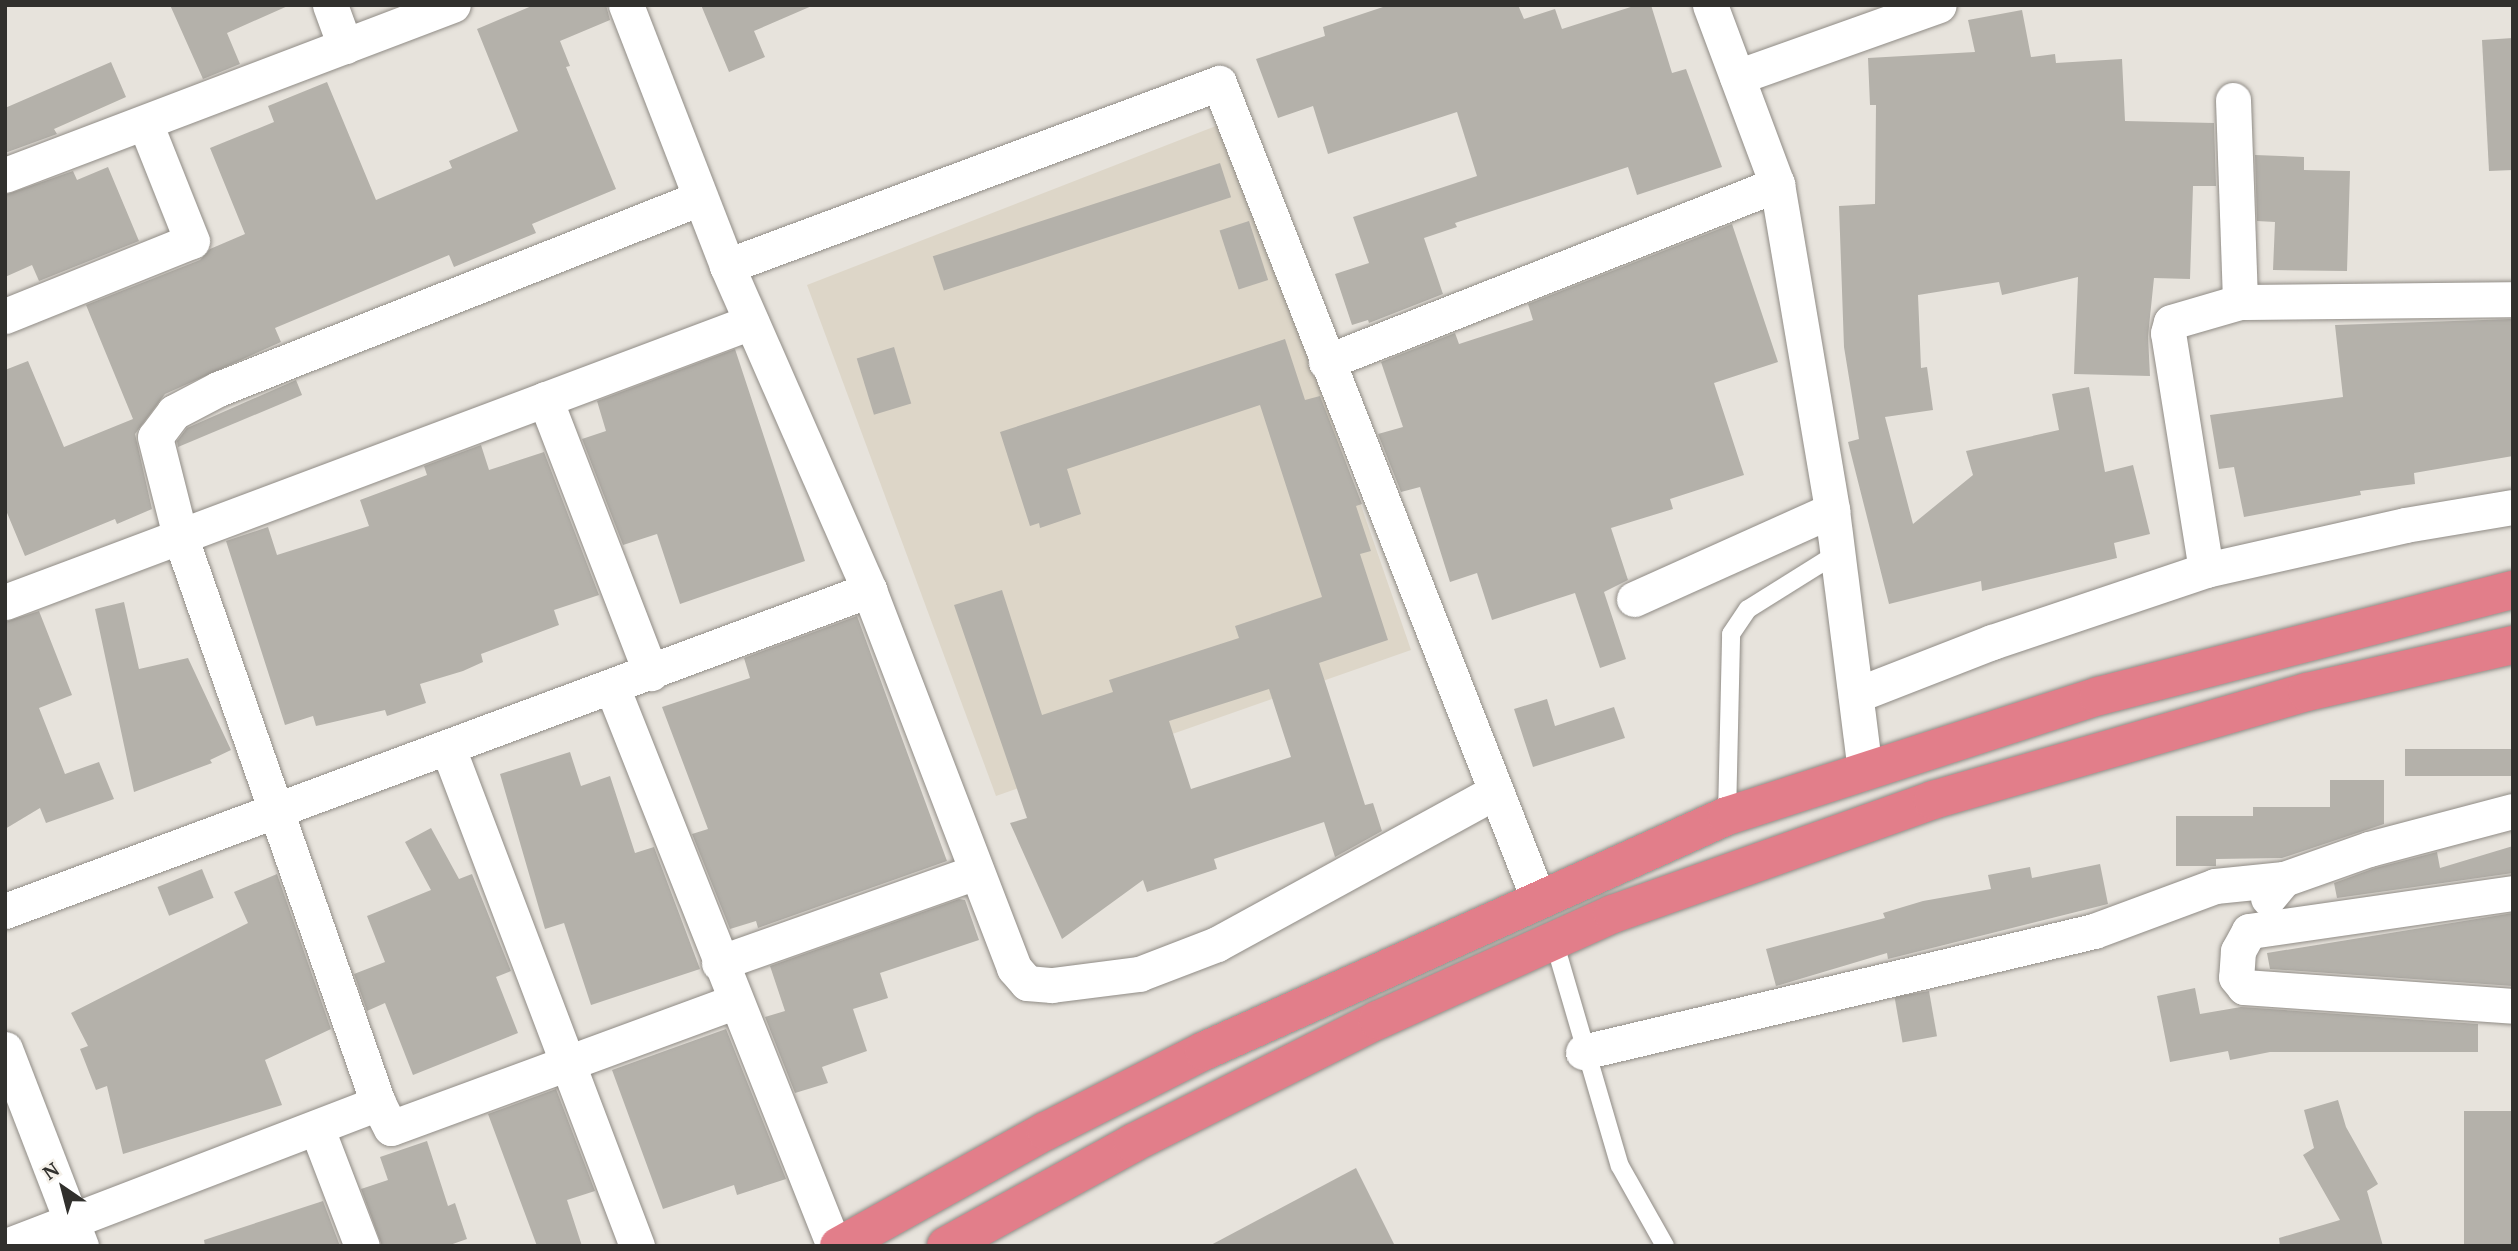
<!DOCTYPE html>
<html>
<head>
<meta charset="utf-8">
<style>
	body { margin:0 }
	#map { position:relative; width:2518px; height:1251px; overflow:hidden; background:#e7e3dc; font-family:"PT Serif",serif }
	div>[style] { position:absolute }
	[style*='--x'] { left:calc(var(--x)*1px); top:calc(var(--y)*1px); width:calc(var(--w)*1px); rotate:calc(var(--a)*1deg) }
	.built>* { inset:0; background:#ddd6c8 }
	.building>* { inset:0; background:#b4b1aa; transform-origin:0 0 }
	.roads { filter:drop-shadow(0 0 2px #908c86) drop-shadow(0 0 2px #908c86) }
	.service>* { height:18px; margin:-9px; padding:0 9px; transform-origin:9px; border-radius:9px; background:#fff }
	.minor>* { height:35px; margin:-17.5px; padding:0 17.5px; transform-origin:17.5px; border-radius:17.5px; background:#fff }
	.trunk>* { height:38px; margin:-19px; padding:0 19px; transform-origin:19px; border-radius:19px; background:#e27e8a }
	span { translate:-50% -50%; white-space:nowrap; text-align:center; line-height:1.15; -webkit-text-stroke:7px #f4f0e9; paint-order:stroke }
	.frame { position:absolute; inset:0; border:7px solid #31302d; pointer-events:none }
	.north { position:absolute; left:28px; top:1153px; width:70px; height:70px; -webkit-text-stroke:5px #f4f0e9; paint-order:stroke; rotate:325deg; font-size:19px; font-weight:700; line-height:28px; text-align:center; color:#31302d }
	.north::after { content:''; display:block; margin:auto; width:24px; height:32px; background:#31302d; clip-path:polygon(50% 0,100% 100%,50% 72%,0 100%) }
</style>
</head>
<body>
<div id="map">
	<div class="built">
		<div style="clip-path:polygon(1221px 124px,1318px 381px,1411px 650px,996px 796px,807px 285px)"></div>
	</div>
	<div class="building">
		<div style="clip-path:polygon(170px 5px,290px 5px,227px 33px,240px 64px,203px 79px)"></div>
		<div style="clip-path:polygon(534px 5px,606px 5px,610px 20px,560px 41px,570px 66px,566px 67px,616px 189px,532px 224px,536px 233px,454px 267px,449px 255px,275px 328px,281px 342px,165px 394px,135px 434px,152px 509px,117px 524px,115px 519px,25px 556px,5px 508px,5px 370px,28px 361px,64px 447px,133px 419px,86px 305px,200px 260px,210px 249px,245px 234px,210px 148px,274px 122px,268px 106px,327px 82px,376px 200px,452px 168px,449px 161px,518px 131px,477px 29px)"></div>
		<div style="clip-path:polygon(701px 5px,814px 5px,754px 31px,765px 57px,729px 72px)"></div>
		<div style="clip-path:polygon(1389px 5px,1518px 5px,1524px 19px,1555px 9px,1562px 29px,1637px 5px,1651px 5px,1672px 73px,1686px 69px,1722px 167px,1637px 195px,1628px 167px,1455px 223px,1457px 227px,1424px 238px,1443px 294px,1369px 323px,1368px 320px,1352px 325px,1335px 274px,1369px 263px,1353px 217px,1477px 176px,1457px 112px,1328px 154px,1313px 106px,1278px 118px,1256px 59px,1325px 36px,1323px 27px)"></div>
		<div style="clip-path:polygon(2022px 10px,2031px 57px,2055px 54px,2056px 63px,2122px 59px,2125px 121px,2214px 123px,2216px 186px,2193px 186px,2190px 279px,2154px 278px,2148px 336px,2150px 376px,2074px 374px,2078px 277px,2002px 295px,1999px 282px,1918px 295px,1921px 368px,1927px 367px,1933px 410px,1885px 417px,1913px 524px,1973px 475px,1966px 451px,2059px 430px,2052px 394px,2089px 387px,2105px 472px,2133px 465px,2150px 534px,2114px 543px,2117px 558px,1982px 591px,1981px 581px,1889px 604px,1848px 442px,1859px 439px,1844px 347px,1839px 206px,1875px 204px,1876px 105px,1870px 105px,1868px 58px,1975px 52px,1968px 20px)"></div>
		<div style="clip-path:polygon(2513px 38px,2513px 170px,2489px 171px,2482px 40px)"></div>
		<div style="clip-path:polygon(111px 62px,126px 97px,54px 129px,57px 134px,5px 153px,5px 108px)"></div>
		<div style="clip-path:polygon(2255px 155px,2304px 157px,2304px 170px,2350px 171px,2347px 271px,2273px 270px,2275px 222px,2257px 221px)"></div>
		<div style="left:1220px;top:163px;width:36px;height:302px;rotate:72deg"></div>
		<div style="clip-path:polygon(108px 167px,139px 241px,39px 281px,32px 265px,5px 277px,5px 195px,73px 171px,77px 180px)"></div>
		<div style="left:1249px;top:221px;width:62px;height:31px;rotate:72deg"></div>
		<div style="clip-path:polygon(1732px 224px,1778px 362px,1714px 383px,1744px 475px,1670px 499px,1673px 509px,1611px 528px,1628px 580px,1604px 592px,1626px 659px,1600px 668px,1575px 593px,1492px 620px,1477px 573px,1450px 582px,1420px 487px,1401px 492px,1378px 434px,1403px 427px,1381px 362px,1455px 333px,1459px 344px,1533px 320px,1528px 304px)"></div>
		<div style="clip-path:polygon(2513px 319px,2513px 456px,2414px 473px,2415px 484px,2360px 491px,2361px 495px,2244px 517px,2234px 467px,2219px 469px,2210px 415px,2343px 397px,2335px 325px)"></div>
		<div style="clip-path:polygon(evenodd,1285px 339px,1305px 400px,1320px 396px,1362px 504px,1356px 506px,1371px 551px,1360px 554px,1388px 640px,1319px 663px,1365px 805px,1373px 803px,1382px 831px,1335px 857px,1324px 822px,1214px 859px,1217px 869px,1147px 892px,1143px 880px,1062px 939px,1010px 823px,1027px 818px,954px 605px,1002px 590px,1042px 715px,1113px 692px,1109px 680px,1239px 638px,1235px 626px,1322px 597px,1260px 405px,1067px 469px,1081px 514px,1040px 528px,1039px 523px,1030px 526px,1000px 432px,1285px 339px,1269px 689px,1291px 757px,1191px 789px,1169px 721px,1269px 689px)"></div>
		<div style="left:894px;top:347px;width:59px;height:39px;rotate:73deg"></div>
		<div style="clip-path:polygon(735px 349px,805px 561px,680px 604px,657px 534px,623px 545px,582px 439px,606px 431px,597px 401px)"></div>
		<div style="clip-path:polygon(296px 380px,302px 395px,178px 447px,177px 441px,187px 428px)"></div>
		<div style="clip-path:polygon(481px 445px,489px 470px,544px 452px,599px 595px,554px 610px,559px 625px,481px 654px,483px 662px,463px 671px,420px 684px,426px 703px,387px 716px,385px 710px,316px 726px,313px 716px,285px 725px,226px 541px,268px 527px,277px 555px,369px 526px,360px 500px,427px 475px,424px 466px)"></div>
		<div style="clip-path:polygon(124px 602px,139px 669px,188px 658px,231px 750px,210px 760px,212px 763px,134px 792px,95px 609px)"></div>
		<div style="clip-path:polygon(39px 611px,72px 695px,39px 708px,65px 774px,99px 762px,114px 799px,46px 823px,40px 808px,5px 829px,5px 622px)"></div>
		<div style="clip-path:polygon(857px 616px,947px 861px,758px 928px,756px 921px,730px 929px,692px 834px,708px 829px,662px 707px,750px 678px,744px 658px)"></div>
		<div style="clip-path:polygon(1547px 699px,1555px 726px,1614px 707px,1625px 738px,1533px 767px,1514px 709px)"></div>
		<div style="left:2513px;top:749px;width:27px;height:108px;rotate:90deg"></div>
		<div style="clip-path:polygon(570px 752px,581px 786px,610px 776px,635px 853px,654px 847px,700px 969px,591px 1005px,564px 923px,545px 929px,500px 774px)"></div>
		<div style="clip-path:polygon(2330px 780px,2384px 780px,2384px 824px,2282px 858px,2216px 859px,2216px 866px,2176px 866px,2176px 816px,2253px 816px,2253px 807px,2330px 807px)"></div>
		<div style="clip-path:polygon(431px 828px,459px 879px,472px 874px,511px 971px,496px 977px,518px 1033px,413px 1075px,385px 1003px,367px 1011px,354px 974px,385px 962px,367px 916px,431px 890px,405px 842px)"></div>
		<div style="clip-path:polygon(2513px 846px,2513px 873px,2337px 898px,2334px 883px,2375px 868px,2437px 852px,2440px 868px)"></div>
		<div style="clip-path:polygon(2100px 864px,2108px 904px,1888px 959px,1887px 953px,1776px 986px,1766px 949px,1885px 918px,1883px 913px,1923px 901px,1991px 889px,1988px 875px,2030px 867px,2032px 878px)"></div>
		<div style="left:202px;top:869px;width:31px;height:48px;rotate:68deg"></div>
		<div style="clip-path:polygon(277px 874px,331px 1029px,265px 1060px,282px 1105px,123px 1154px,107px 1086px,96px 1090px,80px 1049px,88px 1046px,71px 1013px,248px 923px,234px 892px)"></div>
		<div style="clip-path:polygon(959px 899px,965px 900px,979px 940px,880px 973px,888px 998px,853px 1009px,867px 1051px,822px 1067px,828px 1083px,795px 1093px,765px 1017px,785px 1011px,770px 966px)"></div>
		<div style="clip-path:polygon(2513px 913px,2513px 986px,2270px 969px,2267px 953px)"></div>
		<div style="clip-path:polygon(2195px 988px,2200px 1014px,2241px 1007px,2478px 1024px,2478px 1052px,2270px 1052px,2230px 1060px,2228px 1051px,2170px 1062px,2157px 996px)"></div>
		<div style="left:1929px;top:991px;width:46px;height:35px;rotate:80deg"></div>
		<div style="clip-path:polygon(726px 1029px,786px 1179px,737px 1195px,734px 1185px,663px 1209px,612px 1070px)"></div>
		<div style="clip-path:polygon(556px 1089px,595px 1191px,567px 1200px,582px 1246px,537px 1246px,488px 1114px)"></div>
		<div style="clip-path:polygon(2338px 1100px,2346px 1127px,2378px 1184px,2367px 1191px,2383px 1246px,2280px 1246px,2279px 1238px,2340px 1220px,2303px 1155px,2314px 1148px,2304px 1110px)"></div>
		<div style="left:2464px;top:1111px;width:49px;height:135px"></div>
		<div style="clip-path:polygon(427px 1141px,448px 1206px,455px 1203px,467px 1239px,447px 1246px,382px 1246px,361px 1189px,388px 1180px,380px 1157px)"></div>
		<div style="clip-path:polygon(1356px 1168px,1395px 1246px,1209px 1246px)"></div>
		<div style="clip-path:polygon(323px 1201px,340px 1246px,205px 1246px,204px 1240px)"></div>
	</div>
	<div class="roads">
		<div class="service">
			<div style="--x:1727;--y:816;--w:182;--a:-88.7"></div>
			<div style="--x:1731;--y:634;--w:30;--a:-56"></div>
			<div style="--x:1748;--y:609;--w:104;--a:-32"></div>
			<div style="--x:1554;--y:941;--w:234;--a:73.7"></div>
			<div style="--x:1620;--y:1166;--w:92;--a:60.6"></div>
		</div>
		<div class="minor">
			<div style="--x:330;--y:5;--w:44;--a:69.9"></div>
			<div style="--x:626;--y:5;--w:280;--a:68.8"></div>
			<div style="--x:727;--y:266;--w:354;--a:66.3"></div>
			<div style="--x:869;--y:590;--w:405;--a:69"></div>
			<div style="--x:1014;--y:968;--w:20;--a:49"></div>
			<div style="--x:1027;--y:983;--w:25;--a:5"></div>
			<div style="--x:1052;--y:985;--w:88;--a:-7.2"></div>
			<div style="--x:1139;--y:974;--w:84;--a:-21"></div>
			<div style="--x:1217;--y:944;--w:317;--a:-28.7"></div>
			<div style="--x:1710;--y:5;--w:191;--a:69.5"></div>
			<div style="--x:1777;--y:184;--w:331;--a:80.4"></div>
			<div style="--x:1832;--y:510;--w:263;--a:82.8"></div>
			<div style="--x:1737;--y:77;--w:214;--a:-19.6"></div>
			<div style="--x:2233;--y:100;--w:202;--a:88"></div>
			<div style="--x:5;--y:175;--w:479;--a:-20.8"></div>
			<div style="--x:700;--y:198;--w:518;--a:158.38"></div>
			<div style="--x:218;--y:389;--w:50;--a:152.4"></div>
			<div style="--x:174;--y:412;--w:31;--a:127"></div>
			<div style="--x:155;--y:437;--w:102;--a:75.8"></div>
			<div style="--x:180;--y:536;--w:601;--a:70.75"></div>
			<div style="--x:378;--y:1103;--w:28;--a:63"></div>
			<div style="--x:391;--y:1128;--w:365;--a:-20.2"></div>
			<div style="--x:727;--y:266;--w:525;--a:-20.4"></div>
			<div style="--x:1219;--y:83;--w:878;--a:68.63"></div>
			<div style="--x:5;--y:316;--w:201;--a:-21.9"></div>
			<div style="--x:192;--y:241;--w:127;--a:-111.7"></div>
			<div style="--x:1326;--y:362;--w:485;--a:-21.5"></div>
			<div style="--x:545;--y:399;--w:294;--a:68.9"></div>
			<div style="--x:2206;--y:570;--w:240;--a:-99.1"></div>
			<div style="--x:2168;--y:333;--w:11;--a:-75"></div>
			<div style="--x:2171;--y:322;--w:72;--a:-16.2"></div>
			<div style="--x:2240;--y:302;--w:273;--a:-0.6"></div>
			<div style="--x:1634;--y:599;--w:217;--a:-24.2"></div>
			<div style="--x:5;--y:602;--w:797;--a:-20.57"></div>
			<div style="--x:612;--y:687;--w:601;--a:68.34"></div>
			<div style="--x:1856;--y:695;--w:146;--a:-21.3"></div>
			<div style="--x:1992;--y:642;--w:226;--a:-18.6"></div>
			<div style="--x:2206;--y:570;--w:204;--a:-12.7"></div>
			<div style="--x:2405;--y:525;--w:109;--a:-9.5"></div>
			<div style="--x:448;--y:748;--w:533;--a:69.22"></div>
			<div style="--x:2513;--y:893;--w:267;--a:171.8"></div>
			<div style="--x:2249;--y:931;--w:23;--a:119"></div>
			<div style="--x:2238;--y:951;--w:26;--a:94"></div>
			<div style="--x:2236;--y:977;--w:13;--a:51"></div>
			<div style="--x:2244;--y:987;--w:270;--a:4"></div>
			<div style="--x:2268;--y:898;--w:25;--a:-50"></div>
			<div style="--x:2284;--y:879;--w:90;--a:-19.4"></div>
			<div style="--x:2369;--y:849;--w:149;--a:-14.8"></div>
			<div style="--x:5;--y:911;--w:922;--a:-20.38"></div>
			<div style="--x:719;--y:963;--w:273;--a:-19.5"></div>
			<div style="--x:5;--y:1049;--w:211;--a:68.9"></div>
			<div style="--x:1583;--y:1052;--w:525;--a:-13.32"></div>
			<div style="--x:2094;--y:931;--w:129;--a:-20.4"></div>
			<div style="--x:2215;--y:886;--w:69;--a:-5.8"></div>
			<div style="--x:317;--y:1129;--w:125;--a:69"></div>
			<div style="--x:6;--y:1246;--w:399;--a:-21"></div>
		</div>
		<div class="trunk">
			<div style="--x:839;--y:1246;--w:237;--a:-29.1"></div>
			<div style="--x:1046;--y:1131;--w:177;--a:-26.9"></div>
			<div style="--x:1204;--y:1051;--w:573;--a:-24.2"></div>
			<div style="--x:1727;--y:816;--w:391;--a:-17.9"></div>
			<div style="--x:2099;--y:696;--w:427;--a:-14.4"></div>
			<div style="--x:946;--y:1246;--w:213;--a:-28.8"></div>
			<div style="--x:1133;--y:1143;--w:274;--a:-26.7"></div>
			<div style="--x:1378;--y:1020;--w:258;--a:-24.3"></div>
			<div style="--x:1613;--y:914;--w:340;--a:-19.6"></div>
			<div style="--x:1933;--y:800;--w:389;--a:-16.1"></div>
			<div style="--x:2307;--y:692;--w:211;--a:-12.9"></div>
		</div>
	</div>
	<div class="frame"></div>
	<div class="north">N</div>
</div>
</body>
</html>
